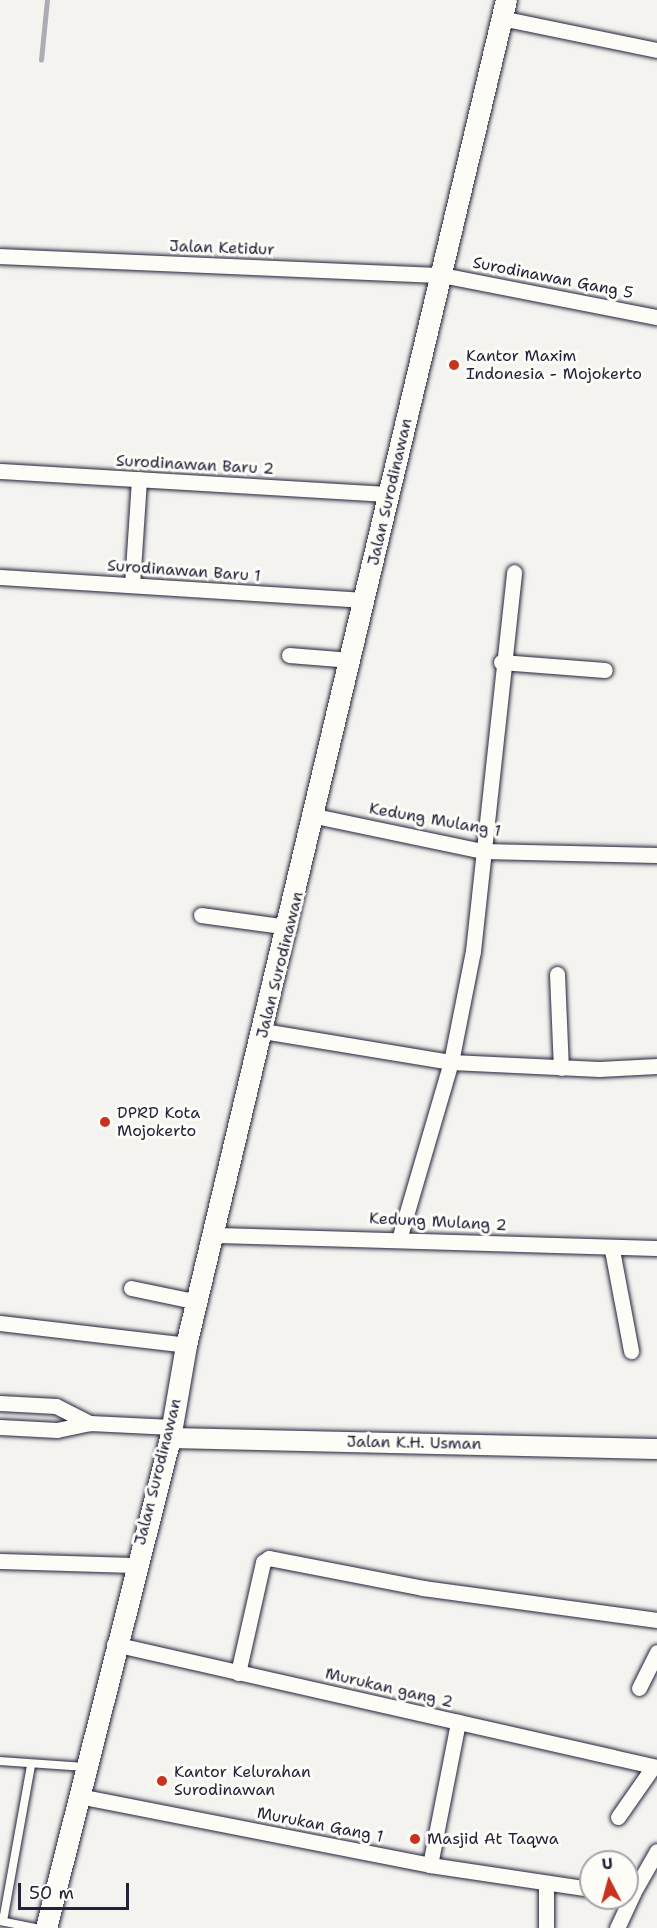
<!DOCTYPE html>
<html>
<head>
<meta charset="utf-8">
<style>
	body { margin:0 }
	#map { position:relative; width:657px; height:1928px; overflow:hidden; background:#f4f3ef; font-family:"Shantell Sans",sans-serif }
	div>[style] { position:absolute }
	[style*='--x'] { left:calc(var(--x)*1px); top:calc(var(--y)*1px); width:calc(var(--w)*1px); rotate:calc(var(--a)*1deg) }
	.stream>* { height:4.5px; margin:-2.25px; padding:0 2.25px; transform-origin:2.25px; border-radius:2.25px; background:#acacb2 }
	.roads { filter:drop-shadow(0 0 2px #22223b) drop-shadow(0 0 2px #22223b) }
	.service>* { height:8px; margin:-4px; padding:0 4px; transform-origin:4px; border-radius:4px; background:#fdfcf7 }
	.minor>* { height:15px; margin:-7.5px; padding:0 7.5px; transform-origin:7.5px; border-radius:7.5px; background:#fdfcf7 }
	.tertiary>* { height:20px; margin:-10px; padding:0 10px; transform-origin:10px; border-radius:10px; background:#fdfcf7 }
	.secondary>* { height:21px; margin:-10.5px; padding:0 10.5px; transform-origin:10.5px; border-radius:10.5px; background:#fdfcf7 }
	.dots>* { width:16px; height:16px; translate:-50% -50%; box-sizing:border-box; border:3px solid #fdfcf7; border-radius:50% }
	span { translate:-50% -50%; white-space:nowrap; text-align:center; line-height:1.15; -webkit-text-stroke:6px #fdfcf7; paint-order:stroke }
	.street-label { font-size:16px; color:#22223b }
	.poi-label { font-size:16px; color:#22223b }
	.left { translate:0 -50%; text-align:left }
	.north { position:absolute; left:579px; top:1850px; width:60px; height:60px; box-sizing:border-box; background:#fdfcf7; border:2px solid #a5a5ac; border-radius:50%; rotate:354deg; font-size:16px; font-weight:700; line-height:24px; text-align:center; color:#22223b }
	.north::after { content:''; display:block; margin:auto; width:21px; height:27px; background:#c8321e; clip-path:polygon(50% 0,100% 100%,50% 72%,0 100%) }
	.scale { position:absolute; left:18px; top:1883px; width:111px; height:27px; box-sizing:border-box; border:3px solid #22223b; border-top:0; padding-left:8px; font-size:18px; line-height:21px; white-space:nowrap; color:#22223b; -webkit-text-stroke:4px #fdfcf7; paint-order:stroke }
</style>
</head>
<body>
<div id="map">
	<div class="stream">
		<div style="--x:41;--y:60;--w:60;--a:-84.3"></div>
	</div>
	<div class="roads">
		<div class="service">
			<div style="--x:0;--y:1761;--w:85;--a:4"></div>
			<div style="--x:0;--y:1921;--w:37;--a:11"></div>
			<div style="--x:3;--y:1921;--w:158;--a:-79.8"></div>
		</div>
		<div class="minor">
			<div style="--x:501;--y:18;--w:159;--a:11.6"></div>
			<div style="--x:0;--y:256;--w:442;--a:2.5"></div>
			<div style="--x:442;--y:275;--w:219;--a:11.1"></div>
			<div style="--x:0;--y:471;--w:389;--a:3.4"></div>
			<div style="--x:0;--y:577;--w:366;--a:3.6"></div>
			<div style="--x:132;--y:585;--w:106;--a:-86.2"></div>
			<div style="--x:289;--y:655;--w:62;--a:4.6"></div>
			<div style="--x:501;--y:662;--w:104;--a:4.4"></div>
			<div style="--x:315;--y:816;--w:171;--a:11.8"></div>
			<div style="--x:482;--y:851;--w:175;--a:1.3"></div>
			<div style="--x:201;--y:915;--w:89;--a:7.8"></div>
			<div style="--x:557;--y:974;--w:94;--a:87.6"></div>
			<div style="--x:263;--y:1031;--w:191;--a:9.4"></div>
			<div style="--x:451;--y:1062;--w:148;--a:2.7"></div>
			<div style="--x:599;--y:1069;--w:58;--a:-3"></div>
			<div style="--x:217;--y:1235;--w:440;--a:1.7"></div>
			<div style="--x:400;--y:1236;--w:181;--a:-73.7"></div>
			<div style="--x:451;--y:1062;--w:113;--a:-78.8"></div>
			<div style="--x:473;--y:951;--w:381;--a:-83.8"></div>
			<div style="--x:612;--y:1250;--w:103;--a:79.3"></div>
			<div style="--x:131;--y:1288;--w:68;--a:11.8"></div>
			<div style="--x:0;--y:1323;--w:187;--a:6.7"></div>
			<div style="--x:0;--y:1403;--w:56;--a:3.1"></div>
			<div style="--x:56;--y:1406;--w:38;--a:27"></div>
			<div style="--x:0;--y:1427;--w:57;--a:3"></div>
			<div style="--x:57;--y:1430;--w:34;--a:-12"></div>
			<div style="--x:90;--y:1423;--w:82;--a:2.8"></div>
			<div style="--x:0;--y:1561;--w:134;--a:1.7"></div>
			<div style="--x:114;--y:1644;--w:557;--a:12.76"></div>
			<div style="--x:238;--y:1673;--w:114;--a:-77.3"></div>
			<div style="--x:263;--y:1562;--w:7;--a:-34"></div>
			<div style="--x:269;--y:1558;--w:157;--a:11"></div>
			<div style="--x:423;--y:1588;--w:236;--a:7.8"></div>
			<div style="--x:639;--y:1688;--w:40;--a:-63.4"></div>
			<div style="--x:79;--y:1796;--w:358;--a:11.1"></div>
			<div style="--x:430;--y:1865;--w:163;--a:8.5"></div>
			<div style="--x:618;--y:1817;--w:61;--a:-55"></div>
			<div style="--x:430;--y:1865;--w:146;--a:-78.9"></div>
			<div style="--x:546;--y:1884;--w:44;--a:90"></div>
			<div style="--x:633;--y:1893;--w:48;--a:-60.3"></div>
			<div style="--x:617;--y:1928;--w:38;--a:-65"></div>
			<div style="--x:633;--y:1893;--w:6;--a:180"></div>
		</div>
		<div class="tertiary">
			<div style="--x:170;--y:1438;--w:487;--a:1.3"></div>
		</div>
		<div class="secondary">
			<div style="--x:46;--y:1928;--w:505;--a:-75.8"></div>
			<div style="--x:170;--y:1438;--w:94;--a:-80.2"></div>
			<div style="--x:186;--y:1345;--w:1383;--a:-76.62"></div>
		</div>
	</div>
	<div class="dots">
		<div style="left:454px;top:365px;background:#c8321e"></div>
		<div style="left:105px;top:1122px;background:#c8321e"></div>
		<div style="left:162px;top:1781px;background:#c8321e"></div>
		<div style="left:415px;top:1839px;background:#c8321e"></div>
	</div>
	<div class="street-label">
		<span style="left:222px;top:248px;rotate:2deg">Jalan Ketidur</span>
		<span style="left:553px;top:278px;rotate:11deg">Surodinawan Gang 5</span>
		<span style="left:195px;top:465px;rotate:3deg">Surodinawan Baru 2</span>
		<span style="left:390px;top:492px;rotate:-77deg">Jalan Surodinawan</span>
		<span style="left:184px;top:571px;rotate:4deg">Surodinawan Baru 1</span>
		<span style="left:435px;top:820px;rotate:10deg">Kedung Mulang 1</span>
		<span style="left:280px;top:965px;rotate:-76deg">Jalan Surodinawan</span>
		<span style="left:438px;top:1222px;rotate:3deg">Kedung Mulang 2</span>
		<span style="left:414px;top:1443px;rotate:1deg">Jalan K.H. Usman</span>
		<span style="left:158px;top:1472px;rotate:-76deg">Jalan Surodinawan</span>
		<span style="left:389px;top:1688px;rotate:13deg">Murukan gang 2</span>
		<span style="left:320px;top:1825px;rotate:11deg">Murukan Gang 1</span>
	</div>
	<div class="poi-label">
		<span class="left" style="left:466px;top:365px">Kantor Maxim<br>Indonesia - Mojokerto</span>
		<span class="left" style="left:117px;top:1122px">DPRD Kota<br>Mojokerto</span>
		<span class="left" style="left:174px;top:1781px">Kantor Kelurahan<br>Surodinawan</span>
		<span class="left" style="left:427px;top:1839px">Masjid At Taqwa</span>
	</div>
	<div class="north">U</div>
	<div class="scale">50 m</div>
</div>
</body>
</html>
